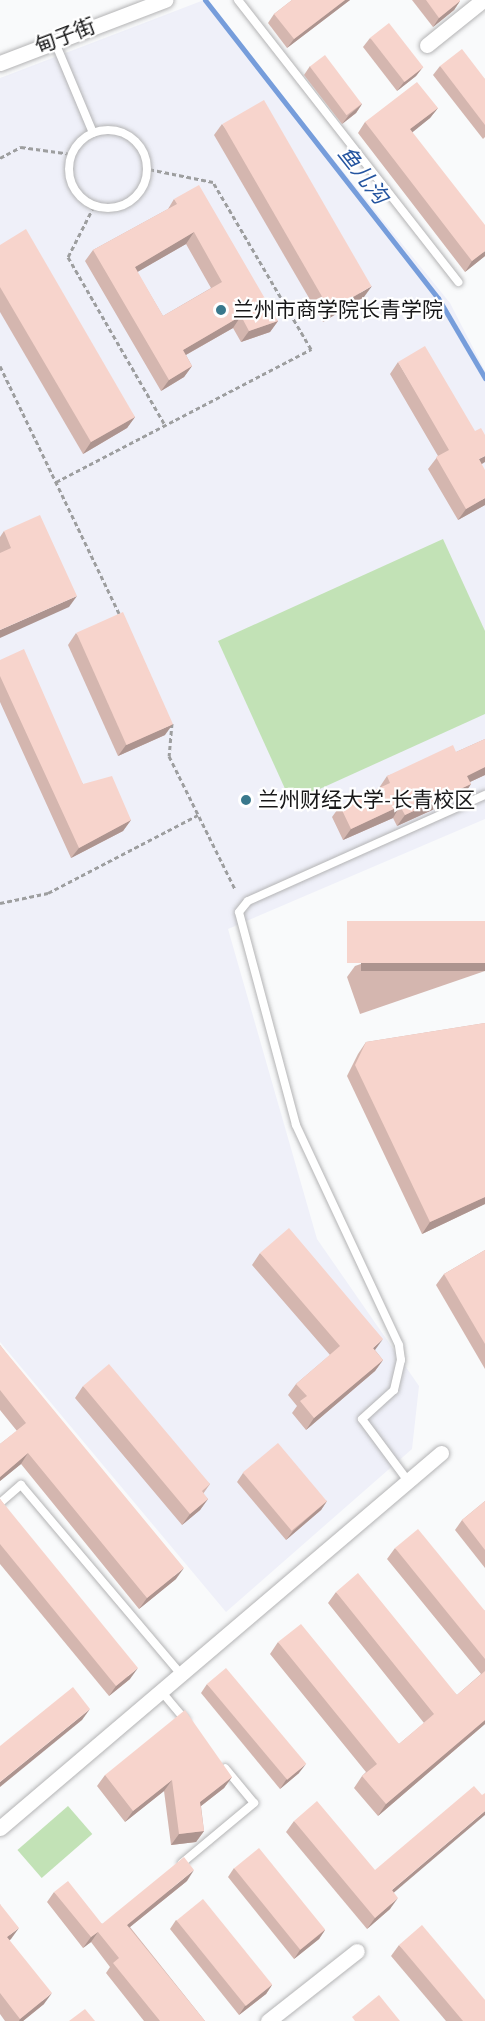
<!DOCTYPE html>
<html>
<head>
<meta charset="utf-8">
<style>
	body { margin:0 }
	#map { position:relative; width:485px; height:2021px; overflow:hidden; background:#f9fafb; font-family:"Zilla Slab","Noto Sans SC",serif }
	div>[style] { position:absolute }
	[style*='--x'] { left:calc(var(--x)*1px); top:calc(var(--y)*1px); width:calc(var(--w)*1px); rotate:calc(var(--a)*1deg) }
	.built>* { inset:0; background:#eff0f9 }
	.green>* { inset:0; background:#c2e2b6; transform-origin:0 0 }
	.stream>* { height:5px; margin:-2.5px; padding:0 2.5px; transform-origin:2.5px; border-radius:2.5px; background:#769ddb }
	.path>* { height:3px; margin-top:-1.5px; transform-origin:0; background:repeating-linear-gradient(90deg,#9d9e9f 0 4.5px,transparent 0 7.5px) }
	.roads { filter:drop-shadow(0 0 2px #b4b4b5) drop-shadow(0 0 2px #b4b4b5) }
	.lane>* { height:8px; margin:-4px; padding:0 4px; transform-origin:4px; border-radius:4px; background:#fff }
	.lane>.ring { margin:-4px; padding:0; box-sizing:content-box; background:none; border:8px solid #fff; border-radius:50% }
	.street>* { height:15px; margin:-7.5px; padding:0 7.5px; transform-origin:7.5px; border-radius:7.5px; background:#fff }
	.wall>* { inset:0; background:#d4b6af }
	.shaded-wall>* { inset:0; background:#ad948f; transform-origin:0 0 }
	.building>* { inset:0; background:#f7d4cc; transform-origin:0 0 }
	.dots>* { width:16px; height:16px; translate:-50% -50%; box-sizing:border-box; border:3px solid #fff; border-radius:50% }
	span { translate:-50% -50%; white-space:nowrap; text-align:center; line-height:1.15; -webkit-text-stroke:4.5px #fff; paint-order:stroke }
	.street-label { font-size:21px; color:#171718 }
	.poi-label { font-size:21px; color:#171718 }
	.left { translate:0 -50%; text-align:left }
	.water-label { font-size:22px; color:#2555a0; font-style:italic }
</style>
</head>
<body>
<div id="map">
	<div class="built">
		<div style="clip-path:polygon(204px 0,450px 303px,485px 371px,485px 819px,228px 929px,317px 1239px,419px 1386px,412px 1449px,226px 1612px,0 1342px,0 78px)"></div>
	</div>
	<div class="green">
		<div style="clip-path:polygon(443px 539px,485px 631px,485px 714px,291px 802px,218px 641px)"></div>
		<div style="left:68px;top:1806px;width:37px;height:67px;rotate:49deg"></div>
	</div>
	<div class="stream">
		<div style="--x:205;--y:0;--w:378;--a:52"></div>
		<div style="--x:438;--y:298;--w:93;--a:59.6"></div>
	</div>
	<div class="path">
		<div style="--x:0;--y:158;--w:24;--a:-28"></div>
		<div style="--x:21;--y:147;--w:51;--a:7.8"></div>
		<div style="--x:94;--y:206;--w:57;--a:117"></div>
		<div style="--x:68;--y:257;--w:194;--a:60"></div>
		<div style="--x:0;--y:366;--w:279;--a:64.3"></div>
		<div style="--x:56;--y:482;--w:288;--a:-27.5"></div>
		<div style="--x:311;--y:349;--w:194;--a:-120.4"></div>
		<div style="--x:213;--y:182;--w:66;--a:-168.7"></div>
		<div style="--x:172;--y:723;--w:33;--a:95"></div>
		<div style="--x:169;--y:756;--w:148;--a:63.6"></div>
		<div style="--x:0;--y:903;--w:49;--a:-11.8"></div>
		<div style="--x:48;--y:893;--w:169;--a:-27.5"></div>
	</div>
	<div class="roads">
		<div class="lane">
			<div style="--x:238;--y:0;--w:358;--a:52"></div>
			<div style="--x:54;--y:40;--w:101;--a:67.2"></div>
			<div class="ring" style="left:69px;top:130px;width:70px;height:70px"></div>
			<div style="--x:408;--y:1481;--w:77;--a:-126.6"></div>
			<div style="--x:362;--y:1419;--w:43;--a:-42.2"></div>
			<div style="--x:394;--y:1390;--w:31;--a:-77"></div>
			<div style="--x:401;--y:1360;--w:15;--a:-98"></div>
			<div style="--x:399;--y:1345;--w:243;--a:-115.1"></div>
			<div style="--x:296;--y:1125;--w:220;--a:-105"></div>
			<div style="--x:239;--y:912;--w:14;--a:-51"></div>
			<div style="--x:248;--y:901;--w:260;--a:-24.1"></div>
			<div style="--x:0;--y:1503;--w:28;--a:-41"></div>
			<div style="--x:21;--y:1485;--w:248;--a:49.8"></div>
			<div style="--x:161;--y:1691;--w:38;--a:50"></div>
			<div style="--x:182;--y:1863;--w:94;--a:-39.8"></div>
			<div style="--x:254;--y:1803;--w:45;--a:-129.6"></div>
		</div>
		<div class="street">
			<div style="--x:427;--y:45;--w:72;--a:-38.8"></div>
			<div style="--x:0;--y:63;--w:177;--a:-20.9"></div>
			<div style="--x:0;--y:1828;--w:579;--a:-40.38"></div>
			<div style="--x:268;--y:2021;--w:113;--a:-38.2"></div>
		</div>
	</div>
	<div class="wall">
		<div style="clip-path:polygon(292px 0,350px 0,287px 48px,268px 23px,274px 14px)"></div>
		<div style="clip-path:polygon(412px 0,460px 0,460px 1px,454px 10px,433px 27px)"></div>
		<div style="clip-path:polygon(370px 38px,423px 67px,416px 76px,397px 91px,363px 47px)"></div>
		<div style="clip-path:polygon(310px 66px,362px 104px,356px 113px,342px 124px,304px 75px)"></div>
		<div style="clip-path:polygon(440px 66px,485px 79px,485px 137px,483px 139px,433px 75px)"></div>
		<div style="clip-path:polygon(438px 108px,430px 118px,412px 132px,485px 256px,465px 272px,358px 133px,365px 122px)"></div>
		<div style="clip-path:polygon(222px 124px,364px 297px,323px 322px,214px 135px)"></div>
		<div style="clip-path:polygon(evenodd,174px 199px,278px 321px,270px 332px,241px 342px,233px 328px,186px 355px,192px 366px,184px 377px,161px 391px,85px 261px,93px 250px,168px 209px,174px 199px,186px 244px,211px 288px,163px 316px,137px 272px,186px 244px)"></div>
		<div style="clip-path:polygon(0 245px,135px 417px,127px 428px,83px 454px,0 312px)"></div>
		<div style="clip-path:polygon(398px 362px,485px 505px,458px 520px,428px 469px,438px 456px,390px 374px)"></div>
		<div style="clip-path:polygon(4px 531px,69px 607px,0 553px,0 537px)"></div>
		<div style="clip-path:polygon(76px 633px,165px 735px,118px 756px,68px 645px)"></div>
		<div style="clip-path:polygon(0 660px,83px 784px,131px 820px,123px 831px,71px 858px,0 702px)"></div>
		<div style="clip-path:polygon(485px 739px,485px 775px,470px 782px,471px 784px,463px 796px,397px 826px,393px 818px,343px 840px,332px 817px,340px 806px,379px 788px,387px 776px,456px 752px)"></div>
		<div style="clip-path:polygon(485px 921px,485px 971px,360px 1014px,347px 977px,355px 966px)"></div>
		<div style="clip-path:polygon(485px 1023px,485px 1204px,422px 1234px,347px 1076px,358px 1054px,366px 1042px)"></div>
		<div style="clip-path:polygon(485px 1250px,485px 1369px,436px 1285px,444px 1274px)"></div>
		<div style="clip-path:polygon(260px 1253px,375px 1350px,383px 1360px,375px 1371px,306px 1430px,292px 1413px,297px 1406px,288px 1395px,296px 1384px,330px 1355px,252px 1265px)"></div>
		<div style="clip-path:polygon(0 1345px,176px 1579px,139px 1609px,21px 1464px,0 1481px,0 1444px,17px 1431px,0 1410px)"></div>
		<div style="clip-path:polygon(83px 1386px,210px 1484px,203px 1494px,208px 1499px,200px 1510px,182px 1525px,75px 1398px)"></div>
		<div style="clip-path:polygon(243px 1473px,327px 1501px,321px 1510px,286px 1540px,237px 1482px)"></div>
		<div style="clip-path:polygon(0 1499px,130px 1679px,109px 1696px,0 1564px)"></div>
		<div style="clip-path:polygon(485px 1501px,485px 1568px,455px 1530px,462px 1520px)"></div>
		<div style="clip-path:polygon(395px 1548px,485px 1611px,485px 1724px,378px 1816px,354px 1788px,362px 1776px,366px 1772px,270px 1654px,278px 1642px,399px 1744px,424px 1723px,328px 1603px,336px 1592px,457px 1695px,481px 1674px,387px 1559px)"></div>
		<div style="clip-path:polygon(207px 1684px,299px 1773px,280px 1789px,201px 1693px)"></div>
		<div style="clip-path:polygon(105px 1775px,232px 1777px,224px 1788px,201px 1806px,204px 1831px,196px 1842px,171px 1845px,164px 1791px,125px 1822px,97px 1786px)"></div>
		<div style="clip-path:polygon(294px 1821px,394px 1893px,390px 1909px,367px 1929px,286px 1832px)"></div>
		<div style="clip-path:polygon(234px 1868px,325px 1930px,319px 1939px,294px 1959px,228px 1877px)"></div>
		<div style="clip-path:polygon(187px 1881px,130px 1927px,205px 2021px,144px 2021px,106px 1973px,110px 1967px,91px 1942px,83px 1948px,47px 1902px,54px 1892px,102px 1924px)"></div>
		<div style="clip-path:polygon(0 1904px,11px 1939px,9px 1940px,44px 2004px,23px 2021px,5px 2021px,0 2014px)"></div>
		<div style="clip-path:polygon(176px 1920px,272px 1985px,266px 1994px,239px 2015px,170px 1929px)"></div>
		<div style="clip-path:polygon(399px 1945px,485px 2021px,446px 2021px,391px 1956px)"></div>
	</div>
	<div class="shaded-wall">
		<div style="clip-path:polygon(345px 0,350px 0,287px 48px,294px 39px)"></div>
		<div style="clip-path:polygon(460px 1px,454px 10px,433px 27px,439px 18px)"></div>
		<div style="clip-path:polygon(423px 67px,416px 76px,397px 91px,404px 82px)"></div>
		<div style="clip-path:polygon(362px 104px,356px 113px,342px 124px,349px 115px)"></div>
		<div style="clip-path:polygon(438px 108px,430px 118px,403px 140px,410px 129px)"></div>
		<div style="clip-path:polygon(194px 232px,186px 244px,127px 278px,135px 267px)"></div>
		<div style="clip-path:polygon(485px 251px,485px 256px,465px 272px,472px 261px)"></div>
		<div style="clip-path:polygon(372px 286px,364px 297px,323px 322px,331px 310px)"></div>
		<div style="clip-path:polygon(241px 316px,233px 328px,175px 361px,183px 350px)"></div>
		<div style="clip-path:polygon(278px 321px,270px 332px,241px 342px,249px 331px)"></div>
		<div style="clip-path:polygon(192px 366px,184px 377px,161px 391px,169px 380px)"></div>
		<div style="clip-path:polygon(135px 417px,127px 428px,83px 454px,91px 442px)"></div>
		<div style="clip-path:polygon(485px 456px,485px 462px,471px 471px,479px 459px)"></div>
		<div style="clip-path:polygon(485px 498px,485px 505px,458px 520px,466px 509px)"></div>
		<div style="clip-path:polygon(77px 596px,69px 607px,0 638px,0 630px)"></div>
		<div style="clip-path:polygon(173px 724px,165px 735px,118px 756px,126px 745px)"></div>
		<div style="clip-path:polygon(485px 767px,485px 775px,459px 787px,467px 776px)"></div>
		<div style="clip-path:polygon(471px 784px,463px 796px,397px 826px,405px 815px)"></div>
		<div style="clip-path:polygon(400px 806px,393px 818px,343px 840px,351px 829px)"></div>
		<div style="clip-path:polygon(131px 820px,123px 831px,71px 858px,79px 848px)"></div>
		<div style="left:485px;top:963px;width:8px;height:124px;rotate:90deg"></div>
		<div style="clip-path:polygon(485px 1197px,485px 1204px,422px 1234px,430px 1222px)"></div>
		<div style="clip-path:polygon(383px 1339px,375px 1350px,365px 1359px,373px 1348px)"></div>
		<div style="clip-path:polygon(383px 1360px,375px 1371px,306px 1430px,314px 1418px)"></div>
		<div style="clip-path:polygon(28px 1453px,21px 1464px,0 1481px,0 1477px)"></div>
		<div style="clip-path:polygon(208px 1499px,200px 1510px,182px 1525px,190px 1514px)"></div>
		<div style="clip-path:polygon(327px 1501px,321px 1510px,286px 1540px,293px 1531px)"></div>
		<div style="clip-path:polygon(184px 1568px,176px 1579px,139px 1609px,147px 1598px)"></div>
		<div style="clip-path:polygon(138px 1668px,130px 1679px,109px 1696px,116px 1686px)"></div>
		<div style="clip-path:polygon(90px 1709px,82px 1720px,0 1787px,0 1782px)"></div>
		<div style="clip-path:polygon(485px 1720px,485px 1724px,378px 1816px,386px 1804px)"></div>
		<div style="clip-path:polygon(306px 1764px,299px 1773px,280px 1789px,286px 1780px)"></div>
		<div style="clip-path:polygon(232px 1777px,224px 1788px,192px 1813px,200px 1802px)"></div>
		<div style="clip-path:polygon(172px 1780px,164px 1791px,125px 1822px,133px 1811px)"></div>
		<div style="clip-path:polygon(485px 1811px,485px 1815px,384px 1901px,392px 1890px)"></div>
		<div style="clip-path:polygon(204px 1831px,196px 1842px,171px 1845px,179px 1834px)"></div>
		<div style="clip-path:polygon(194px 1870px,187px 1881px,120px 1935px,127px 1925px)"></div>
		<div style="clip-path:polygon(398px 1898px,390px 1909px,367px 1929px,375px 1918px)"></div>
		<div style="clip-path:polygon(19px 1928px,11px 1939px,0 1948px,7px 1937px)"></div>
		<div style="clip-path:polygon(325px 1930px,319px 1939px,294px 1959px,300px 1950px)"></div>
		<div style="clip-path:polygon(98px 1932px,91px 1942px,83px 1948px,91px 1937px)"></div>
		<div style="clip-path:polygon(272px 1985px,266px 1994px,239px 2015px,245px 2006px)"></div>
		<div style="clip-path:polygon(52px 1993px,44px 2004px,23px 2021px,19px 2021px,20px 2019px)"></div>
	</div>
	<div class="building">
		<div style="clip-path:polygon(292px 0,345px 0,294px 39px,274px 14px)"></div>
		<div style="clip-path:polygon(426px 0,460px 0,460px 1px,439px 18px)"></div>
		<div style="left:389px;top:23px;width:56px;height:24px;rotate:52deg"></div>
		<div style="clip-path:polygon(462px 49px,485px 79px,485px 125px,440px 66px)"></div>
		<div style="left:325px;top:55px;width:61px;height:19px;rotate:53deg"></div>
		<div style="clip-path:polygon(417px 82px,438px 108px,410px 129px,485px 225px,485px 251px,472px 261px,365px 122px)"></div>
		<div style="left:264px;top:100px;width:215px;height:48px;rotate:60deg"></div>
		<div style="clip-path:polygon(evenodd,199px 185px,278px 321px,249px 331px,241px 316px,183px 350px,192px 366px,169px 380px,93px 250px,177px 204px,174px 199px,199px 185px,194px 232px,222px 282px,163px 316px,135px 267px,194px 232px)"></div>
		<div style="clip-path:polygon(26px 229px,135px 417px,91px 442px,0 287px,0 245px)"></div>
		<div style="clip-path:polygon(425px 346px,475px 431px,481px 428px,485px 435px,485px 456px,479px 459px,485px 470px,485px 498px,466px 509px,436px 457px,449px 450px,398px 362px)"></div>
		<div style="clip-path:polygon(40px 515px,77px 596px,0 630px,0 553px,11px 548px,4px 531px)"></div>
		<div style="left:123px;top:612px;width:123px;height:51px;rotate:66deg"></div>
		<div style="clip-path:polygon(24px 649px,83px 784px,112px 776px,131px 820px,79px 848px,0 676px,0 660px)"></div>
		<div style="clip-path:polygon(485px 739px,485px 767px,467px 776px,471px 784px,405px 815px,400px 806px,351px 829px,340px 806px,390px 783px,387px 776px,453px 745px,456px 752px)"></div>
		<div style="left:485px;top:921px;width:42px;height:138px;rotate:90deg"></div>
		<div style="clip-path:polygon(485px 1023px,485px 1197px,430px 1222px,355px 1065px,366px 1042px)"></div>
		<div style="clip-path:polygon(289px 1228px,383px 1339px,373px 1348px,383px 1360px,314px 1418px,300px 1401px,307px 1396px,296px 1384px,340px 1346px,260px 1253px)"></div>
		<div style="clip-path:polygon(485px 1250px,485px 1344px,444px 1274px)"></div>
		<div style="clip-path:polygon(0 1345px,184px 1568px,147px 1598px,28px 1453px,0 1477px,0 1444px,26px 1423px,0 1390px)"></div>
		<div style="clip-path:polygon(109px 1364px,210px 1484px,202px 1491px,208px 1499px,190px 1514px,83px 1386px)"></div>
		<div style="left:278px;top:1443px;width:76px;height:46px;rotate:50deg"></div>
		<div style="clip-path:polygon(0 1499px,138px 1668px,116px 1686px,0 1544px)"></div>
		<div style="clip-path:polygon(485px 1501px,485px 1550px,462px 1520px)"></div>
		<div style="clip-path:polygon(418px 1529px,485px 1611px,485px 1659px,395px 1548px)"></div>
		<div style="clip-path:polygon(358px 1573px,457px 1695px,485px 1671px,485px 1720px,386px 1804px,362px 1776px,377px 1764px,278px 1642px,301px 1624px,399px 1744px,434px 1714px,336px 1592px)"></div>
		<div style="left:226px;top:1668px;width:125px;height:25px;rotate:50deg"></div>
		<div style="clip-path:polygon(73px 1687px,90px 1709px,0 1782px,0 1746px)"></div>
		<div style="clip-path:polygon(185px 1710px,232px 1777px,200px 1802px,204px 1831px,179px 1834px,172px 1780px,133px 1811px,105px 1775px)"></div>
		<div style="clip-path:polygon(474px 1786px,482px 1795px,485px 1793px,485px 1811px,392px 1890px,398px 1898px,375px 1918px,294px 1821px,317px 1801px,375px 1870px)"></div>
		<div style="left:259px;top:1848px;width:105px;height:32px;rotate:51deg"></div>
		<div style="clip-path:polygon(184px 1857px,194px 1870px,127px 1925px,205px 2021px,160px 2021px,113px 1963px,119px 1958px,98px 1932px,91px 1937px,54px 1892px,68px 1881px,102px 1924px)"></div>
		<div style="left:203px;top:1899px;width:110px;height:34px;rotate:51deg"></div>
		<div style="clip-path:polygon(0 1904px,19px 1928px,7px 1937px,52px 1993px,20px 2019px,0 1993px)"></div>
		<div style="clip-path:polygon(422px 1925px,485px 2000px,485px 2021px,463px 2021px,399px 1945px)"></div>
		<div style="clip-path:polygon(379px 1995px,400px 2021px,355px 2021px,352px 2017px)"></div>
		<div style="clip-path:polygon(85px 2009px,95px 2021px,69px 2021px)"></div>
	</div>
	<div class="dots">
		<div style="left:221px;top:310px;background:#39788c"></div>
		<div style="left:246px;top:800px;background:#39788c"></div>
	</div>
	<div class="street-label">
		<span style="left:65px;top:36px;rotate:-21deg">甸子街</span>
	</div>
	<div class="poi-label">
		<span class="left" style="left:233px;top:310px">兰州市商学院长青学院</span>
		<span class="left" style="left:258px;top:800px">兰州财经大学-长青校区</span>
	</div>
	<div class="water-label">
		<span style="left:363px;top:175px;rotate:52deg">鱼儿沟</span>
	</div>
</div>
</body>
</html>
